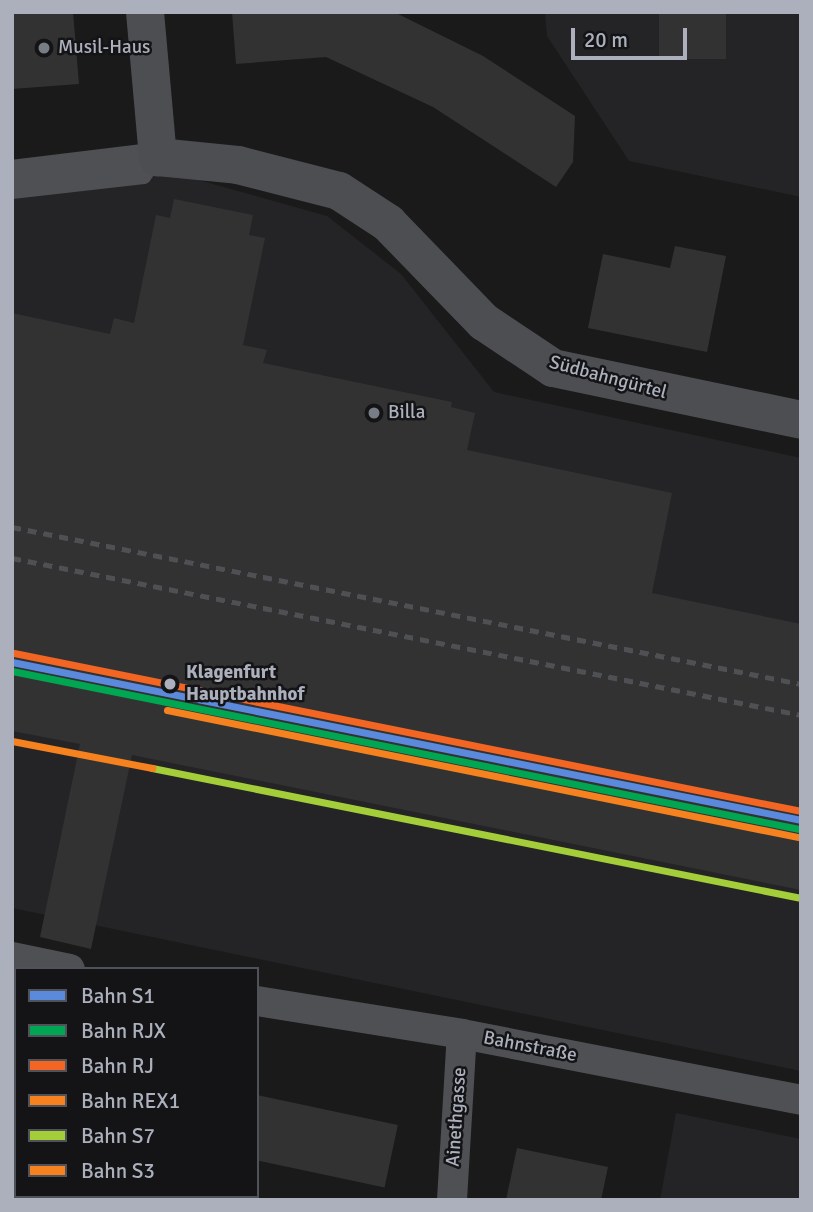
<!DOCTYPE html>
<html>
<head>
<meta charset="utf-8">
<style>
	body { margin:0 }
	#map { position:relative; width:813px; height:1212px; overflow:hidden; background:#1a1a1b; font-family:Signika,sans-serif }
	div>[style] { position:absolute }
	[style*='--x'] { left:calc(var(--x)*1px); top:calc(var(--y)*1px); width:calc(var(--w)*1px); rotate:calc(var(--a)*1deg) }
	.built>* { inset:0; background:#242427 }
	.building>* { inset:0; background:#323233; transform-origin:0 0 }
	.lane>* { height:14px; margin:-7px; padding:0 7px; transform-origin:7px; border-radius:7px; background:#4e5054 }
	.street>* { height:30px; margin:-15px; padding:0 15px; transform-origin:15px; border-radius:15px; background:#4e5054 }
	.secondary>* { height:38px; margin:-19px; padding:0 19px; transform-origin:19px; border-radius:19px; background:#4d4e52 }
	.rail>* { height:5px; margin-top:-2.5px; transform-origin:0; background:repeating-linear-gradient(90deg,#4e5053 0 9px,transparent 0 16px) }
	.rail-1>* { height:7px; margin:-3.5px; padding:0 3.5px; transform-origin:3.5px; border-radius:3.5px; background:#5b8add }
	.rail-2>* { height:7px; margin:-3.5px; padding:0 3.5px; transform-origin:3.5px; border-radius:3.5px; background:#00a651 }
	.rail-3>* { height:7px; margin:-3.5px; padding:0 3.5px; transform-origin:3.5px; border-radius:3.5px; background:#f26522 }
	.rail-4>* { height:7px; margin:-3.5px; padding:0 3.5px; transform-origin:3.5px; border-radius:3.5px; background:#f5821f }
	.rail-5>* { height:7px; margin:-3.5px; padding:0 3.5px; transform-origin:3.5px; border-radius:3.5px; background:#a4cd3a }
	.rail-6>* { height:7px; margin:-3.5px; padding:0 3.5px; transform-origin:3.5px; border-radius:3.5px; background:#f5821f }
	.dots>* { width:19px; height:19px; translate:-50% -50%; box-sizing:border-box; border:4px solid #141417; border-radius:50% }
	span { translate:-50% -50%; white-space:nowrap; text-align:center; line-height:1.15; -webkit-text-stroke:5px #141417; paint-order:stroke }
	.poi-label { font-size:19px; color:#abb0bc }
	.left { translate:0 -50%; text-align:left }
	.street-label { font-size:19px; color:#abb0bc }
	.stop-label { font-size:19px; color:#abb0bc; font-weight:700 }
	.frame { position:absolute; inset:0; border:14px solid #abb0bc; pointer-events:none }
	.legend { position:absolute; left:14px; top:967px; width:245px; height:231px; box-sizing:border-box; background:#141417; border:2px solid #505259; margin:0; padding:9px 12px; list-style:none; font-size:21px; color:#abb0bc }
	.legend li { display:flex; align-items:center; gap:14px; height:35px }
	.legend b { width:35px; border:2px solid #505259 }
	.scale { position:absolute; left:571px; top:28px; width:116px; height:32px; box-sizing:border-box; border:4px solid #abb0bc; border-top:0; padding-left:9px; font-size:21px; line-height:24px; white-space:nowrap; color:#abb0bc; -webkit-text-stroke:5px #141417; paint-order:stroke }
</style>
</head>
<body>
<div id="map">
	<div class="built">
		<div style="clip-path:polygon(545px 12px,801px 12px,801px 197px,629px 161px,547px 36px)"></div>
		<div style="clip-path:polygon(170px 172px,327px 216px,401px 274px,494px 392px,801px 458px,801px 1071px,12px 908px,12px 185px)"></div>
		<div style="clip-path:polygon(676px 1113px,801px 1139px,801px 1200px,660px 1200px)"></div>
	</div>
	<div class="building">
		<div style="clip-path:polygon(12px 12px,73px 12px,79px 84px,12px 89px)"></div>
		<div style="clip-path:polygon(232px 12px,394px 12px,483px 56px,575px 116px,573px 162px,556px 187px,433px 107px,326px 57px,236px 64px)"></div>
		<div style="left:659px;top:12px;width:67px;height:47px"></div>
		<div style="clip-path:polygon(174px 199px,253px 215px,249px 235px,265px 238px,243px 345px,267px 350px,263px 363px,452px 402px,451px 407px,475px 413px,467px 450px,672px 493px,652px 593px,801px 624px,801px 890px,132px 755px,91px 949px,40px 937px,80px 744px,12px 731px,12px 313px,110px 334px,114px 318px,134px 323px,156px 215px,170px 218px)"></div>
		<div style="clip-path:polygon(675px 246px,726px 256px,707px 352px,588px 328px,603px 254px,670px 268px)"></div>
		<div style="left:257px;top:1095px;width:144px;height:64px;rotate:12deg"></div>
		<div style="clip-path:polygon(517px 1148px,608px 1167px,601px 1200px,506px 1200px)"></div>
	</div>
	<div class="lane">
		<div style="--x:12;--y:192;--w:133;--a:-6.5"></div>
		<div style="--x:144;--y:177;--w:24;--a:-54"></div>
	</div>
	<div class="street">
		<div style="--x:12;--y:175;--w:147;--a:-7"></div>
		<div style="--x:12;--y:957;--w:59;--a:11.7"></div>
		<div style="--x:257;--y:1001;--w:208;--a:9.1"></div>
		<div style="--x:462;--y:1034;--w:345;--a:11"></div>
		<div style="--x:12;--y:1199;--w:3;--a:18"></div>
		<div style="--x:452;--y:1200;--w:166;--a:-86.6"></div>
	</div>
	<div class="secondary">
		<div style="--x:145;--y:12;--w:146;--a:84.9"></div>
		<div style="--x:158;--y:157;--w:80;--a:5.7"></div>
		<div style="--x:238;--y:165;--w:104;--a:14.4"></div>
		<div style="--x:339;--y:191;--w:59;--a:33.1"></div>
		<div style="--x:388;--y:223;--w:138;--a:45.9"></div>
		<div style="--x:484;--y:322;--w:83;--a:33.7"></div>
		<div style="--x:553;--y:368;--w:253;--a:11.8"></div>
	</div>
	<div class="rail">
		<div style="--x:12;--y:527;--w:804;--a:11.25"></div>
		<div style="--x:12;--y:558;--w:804;--a:11.25"></div>
	</div>
	<div class="rail-1">
		<div style="--x:12;--y:662;--w:805;--a:11.32"></div>
	</div>
	<div class="rail-2">
		<div style="--x:12;--y:671;--w:803;--a:11.35"></div>
	</div>
	<div class="rail-3">
		<div style="--x:14;--y:653;--w:803;--a:11.35"></div>
	</div>
	<div class="rail-4">
		<div style="--x:167;--y:710;--w:644;--a:11.38"></div>
	</div>
	<div class="rail-5">
		<div style="--x:152;--y:768;--w:662;--a:11.33"></div>
	</div>
	<div class="rail-6">
		<div style="--x:12;--y:741;--w:143;--a:10.9"></div>
	</div>
	<div class="dots">
		<div style="left:44px;top:48px;background:#787c84"></div>
		<div style="left:374px;top:413px;background:#787c84"></div>
		<div style="left:170px;top:684px;background:#abb0bc"></div>
	</div>
	<div class="poi-label">
		<span class="left" style="left:58px;top:48px">Musil-Haus</span>
		<span class="left" style="left:388px;top:413px">Billa</span>
	</div>
	<div class="street-label">
		<span style="left:608px;top:378px;rotate:15deg">Südbahngürtel</span>
		<span style="left:530px;top:1047px;rotate:11deg">Bahnstraße</span>
		<span style="left:457px;top:1117px;rotate:-86deg">Ainethgasse</span>
	</div>
	<div class="stop-label">
		<span class="left" style="left:186px;top:684px">Klagenfurt<br>Hauptbahnhof</span>
	</div>
	<div class="frame"></div>
	<ul class="legend">
	<li><b style="height:9px;background:#5b8add"></b>Bahn S1</li>
	<li><b style="height:9px;background:#00a651"></b>Bahn RJX</li>
	<li><b style="height:9px;background:#f26522"></b>Bahn RJ</li>
	<li><b style="height:9px;background:#f5821f"></b>Bahn REX1</li>
	<li><b style="height:9px;background:#a4cd3a"></b>Bahn S7</li>
	<li><b style="height:9px;background:#f5821f"></b>Bahn S3</li>
	</ul>
	<div class="scale">20 m</div>
</div>
</body>
</html>
